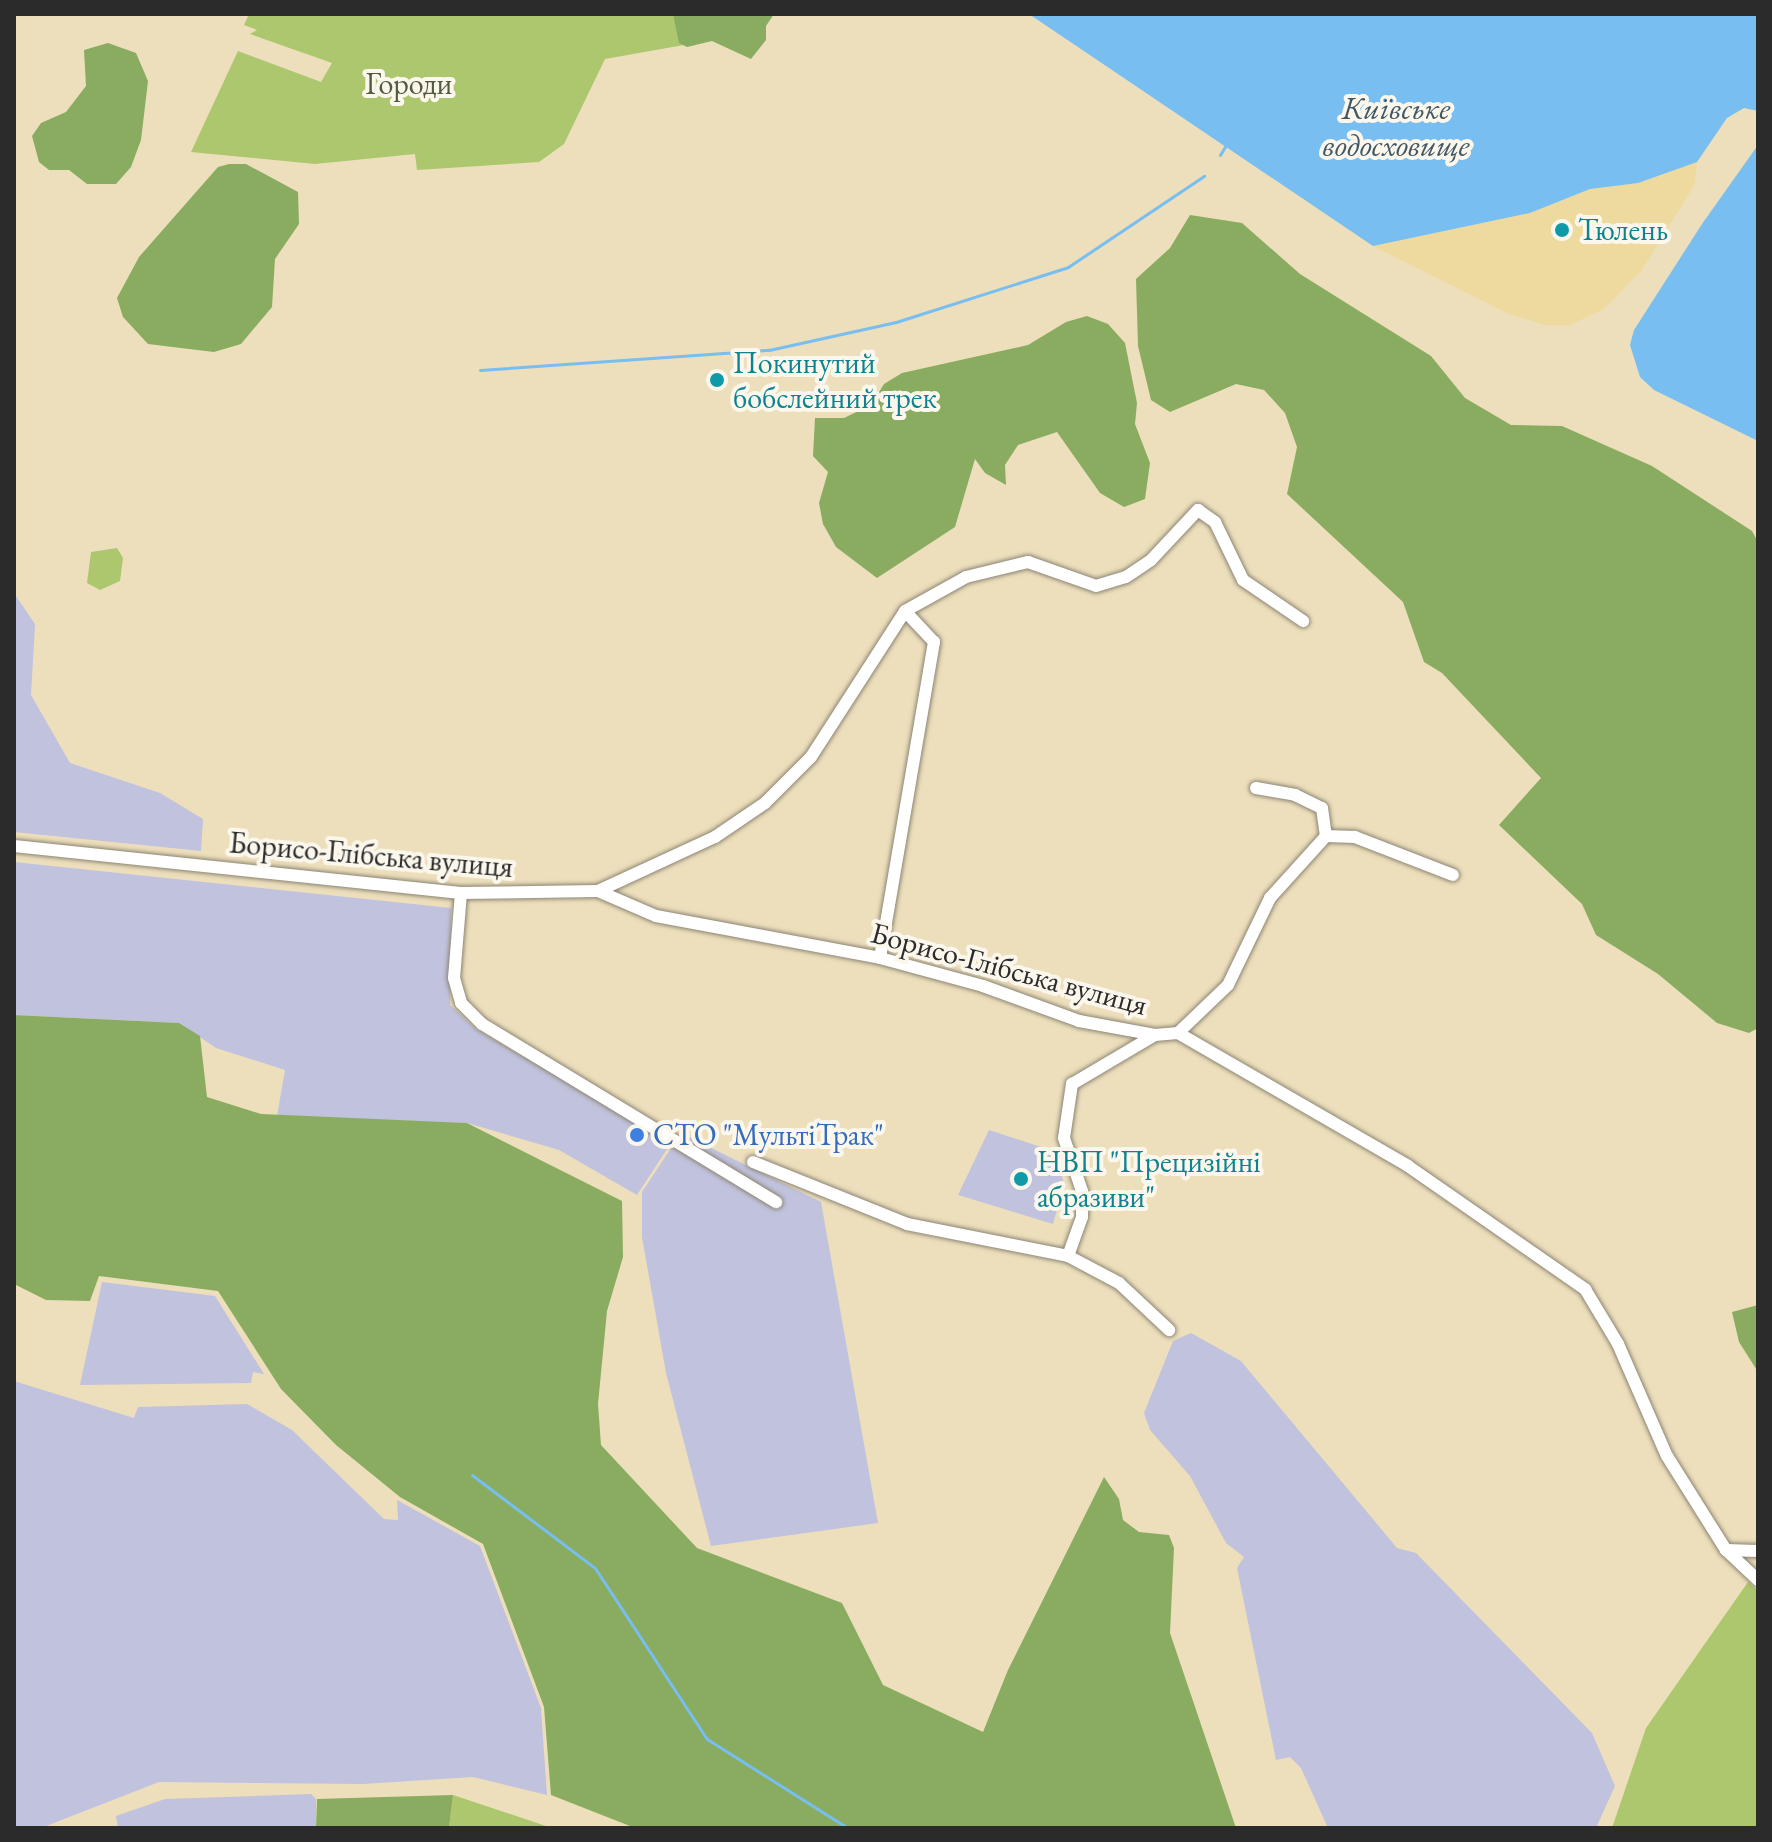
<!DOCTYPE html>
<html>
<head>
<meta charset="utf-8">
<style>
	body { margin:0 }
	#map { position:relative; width:1772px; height:1842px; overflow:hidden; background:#eddfbc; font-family:"EB Garamond",serif }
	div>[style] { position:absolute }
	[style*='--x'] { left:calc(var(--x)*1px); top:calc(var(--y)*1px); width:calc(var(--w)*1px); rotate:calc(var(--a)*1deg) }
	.industrial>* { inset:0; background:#c1c2dd }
	.green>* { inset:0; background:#acc76d }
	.forest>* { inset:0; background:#89ac60 }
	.sand>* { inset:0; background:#eeda9e }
	.water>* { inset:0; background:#78bef0 }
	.stream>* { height:3px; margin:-1.5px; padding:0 1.5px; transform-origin:1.5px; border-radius:1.5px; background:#78bef0 }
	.roads { filter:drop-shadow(0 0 2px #8c8574) drop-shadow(0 0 2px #8c8574) }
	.minor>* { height:12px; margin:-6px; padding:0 6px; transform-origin:6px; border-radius:6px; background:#fff }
	.dots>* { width:22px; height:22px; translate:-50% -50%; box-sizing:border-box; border:4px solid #fbf7ec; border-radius:50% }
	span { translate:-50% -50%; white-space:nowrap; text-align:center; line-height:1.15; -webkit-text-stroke:8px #fbf7ec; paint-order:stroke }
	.park-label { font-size:30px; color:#525a3f }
	.culture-label { font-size:30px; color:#0d838f }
	.left { translate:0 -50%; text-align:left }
	.street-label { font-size:30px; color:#2b2b2b }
	.shop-label { font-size:30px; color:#366cbe }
	.water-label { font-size:32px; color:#425766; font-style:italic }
	.frame { position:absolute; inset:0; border:16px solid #2b2b2b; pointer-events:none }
</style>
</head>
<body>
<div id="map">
	<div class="industrial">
		<div style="clip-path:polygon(14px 593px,35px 624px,31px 695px,70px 763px,160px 793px,203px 819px,201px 851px,14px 832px)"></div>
		<div style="clip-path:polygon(14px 862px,451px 908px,450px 1005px,476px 1029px,671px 1143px,637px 1195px,559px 1150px,467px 1123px,277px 1116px,285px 1070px,216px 1048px,179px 1023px,14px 1015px)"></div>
		<div style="clip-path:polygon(989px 1130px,1056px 1152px,1064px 1185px,1053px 1224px,958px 1195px)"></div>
		<div style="clip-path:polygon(681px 1133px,821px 1202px,878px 1523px,711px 1546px,666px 1373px,642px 1237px,642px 1192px)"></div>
		<div style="clip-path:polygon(102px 1282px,215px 1296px,264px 1374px,253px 1372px,251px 1383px,80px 1385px)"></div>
		<div style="clip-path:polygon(1191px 1333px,1241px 1361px,1397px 1548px,1416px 1553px,1592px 1733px,1615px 1786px,1596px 1828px,1328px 1828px,1301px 1768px,1290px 1757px,1276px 1760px,1237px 1568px,1244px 1557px,1226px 1543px,1190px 1476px,1150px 1430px,1144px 1413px,1173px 1341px)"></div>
		<div style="clip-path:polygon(14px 1381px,134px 1418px,138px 1407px,247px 1404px,292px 1430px,384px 1519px,398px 1520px,397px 1500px,480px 1546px,541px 1708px,547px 1795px,473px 1777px,363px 1784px,159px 1782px,41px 1828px,14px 1828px)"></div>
		<div style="clip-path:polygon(311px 1794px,316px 1799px,316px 1828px,118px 1828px,116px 1816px,165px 1799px)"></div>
	</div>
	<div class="green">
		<div style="clip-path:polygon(249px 14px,740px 14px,757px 32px,605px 59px,564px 144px,539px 162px,417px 170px,415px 154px,315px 164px,191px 152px,238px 51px,321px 82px,332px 63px,250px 34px,257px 30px,244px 25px)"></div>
		<div style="clip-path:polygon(117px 548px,123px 558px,120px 581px,100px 590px,87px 583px,91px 552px)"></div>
		<div style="clip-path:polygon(1748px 1582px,1758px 1591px,1758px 1828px,1612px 1828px,1646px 1728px)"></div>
		<div style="clip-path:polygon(453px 1795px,552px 1828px,449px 1828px)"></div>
	</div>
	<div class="forest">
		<div style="clip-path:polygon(673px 14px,774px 14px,766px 26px,766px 40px,751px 59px,712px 41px,687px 47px,679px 43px)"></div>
		<div style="clip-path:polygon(108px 43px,136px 53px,148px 81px,141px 140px,131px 167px,116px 184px,87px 184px,69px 170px,49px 170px,39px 162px,32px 136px,41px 123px,66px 112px,86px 86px,84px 50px)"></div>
		<div style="clip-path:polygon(229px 164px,246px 164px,298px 192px,299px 224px,275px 259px,272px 307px,241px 344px,214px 352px,148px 344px,123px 317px,117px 298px,139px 257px,218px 167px)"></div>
		<div style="clip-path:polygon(1190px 215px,1242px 223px,1300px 274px,1431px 356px,1465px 398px,1511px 425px,1562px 426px,1652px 466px,1752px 531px,1758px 542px,1758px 1028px,1749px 1033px,1717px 1023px,1658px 974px,1596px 935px,1582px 904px,1499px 825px,1541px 778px,1442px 673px,1424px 662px,1403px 602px,1287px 494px,1297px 447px,1285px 413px,1264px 390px,1236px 384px,1170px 412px,1151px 400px,1138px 346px,1136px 279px,1170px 248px)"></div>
		<div style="clip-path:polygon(1087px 316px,1108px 324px,1125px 343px,1137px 403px,1135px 424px,1150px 463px,1145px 499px,1124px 507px,1100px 493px,1057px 432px,1018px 445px,1005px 465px,1006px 485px,985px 473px,975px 459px,955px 527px,877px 578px,836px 547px,823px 524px,819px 503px,828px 472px,813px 456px,815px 418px,844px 418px,871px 405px,884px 384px,902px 373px,1028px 345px,1066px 322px)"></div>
		<div style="clip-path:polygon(14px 1015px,179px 1023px,200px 1036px,207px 1097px,261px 1114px,467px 1123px,622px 1201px,623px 1257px,607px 1311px,598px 1404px,601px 1445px,697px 1548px,842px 1603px,883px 1685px,983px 1732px,1008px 1670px,1104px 1477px,1119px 1499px,1123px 1520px,1139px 1532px,1169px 1535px,1174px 1548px,1170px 1633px,1236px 1828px,635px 1828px,551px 1795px,544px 1707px,483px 1544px,400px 1497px,336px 1445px,281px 1389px,218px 1291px,99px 1276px,90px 1301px,46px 1300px,14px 1284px)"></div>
		<div style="clip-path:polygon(1758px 1305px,1758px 1372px,1739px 1342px,1732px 1312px)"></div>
		<div style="clip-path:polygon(453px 1795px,449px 1828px,316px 1828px,317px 1799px)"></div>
	</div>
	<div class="sand">
		<div style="clip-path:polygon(1697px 162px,1695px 184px,1642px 270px,1604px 309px,1570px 325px,1545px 325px,1509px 314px,1373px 246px,1530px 213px,1590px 189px,1637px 183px)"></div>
	</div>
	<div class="water">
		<div style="clip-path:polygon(1029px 14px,1758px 14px,1758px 111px,1744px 108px,1727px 118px,1697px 162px,1638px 183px,1590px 189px,1530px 213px,1373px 246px)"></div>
		<div style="clip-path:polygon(1758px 145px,1758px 441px,1654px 390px,1640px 377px,1630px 345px,1634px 330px,1702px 224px)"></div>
	</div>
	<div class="stream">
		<div style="--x:1220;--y:155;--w:12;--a:-59"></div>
		<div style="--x:480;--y:370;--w:290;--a:-4"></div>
		<div style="--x:769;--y:350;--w:130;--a:-12.4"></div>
		<div style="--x:896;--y:322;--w:181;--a:-17.7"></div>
		<div style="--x:1068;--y:267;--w:164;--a:-33.8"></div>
		<div style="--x:472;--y:1475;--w:154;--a:37.1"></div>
		<div style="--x:595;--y:1568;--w:204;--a:56.8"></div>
		<div style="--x:707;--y:1739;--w:167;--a:32.3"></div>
	</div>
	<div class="roads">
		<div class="minor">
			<div style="--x:1256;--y:788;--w:40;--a:10"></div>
			<div style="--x:1295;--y:795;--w:30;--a:26"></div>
			<div style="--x:1322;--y:808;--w:28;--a:82"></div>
			<div style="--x:14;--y:846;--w:449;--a:6"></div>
			<div style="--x:461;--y:893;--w:137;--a:-0.8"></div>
			<div style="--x:598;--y:891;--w:63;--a:23.3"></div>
			<div style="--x:656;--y:916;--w:228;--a:10.6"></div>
			<div style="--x:880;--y:958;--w:107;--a:15.2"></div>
			<div style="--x:983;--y:986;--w:102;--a:20"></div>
			<div style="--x:1079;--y:1021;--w:77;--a:10.4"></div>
			<div style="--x:1155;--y:1035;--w:23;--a:-5"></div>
			<div style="--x:1178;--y:1033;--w:266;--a:30"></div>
			<div style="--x:1408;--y:1166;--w:216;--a:34.8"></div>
			<div style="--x:1585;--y:1289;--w:64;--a:59"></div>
			<div style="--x:1618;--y:1344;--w:122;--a:66.4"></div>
			<div style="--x:1667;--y:1456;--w:111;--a:57.9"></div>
			<div style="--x:1726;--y:1550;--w:44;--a:43.2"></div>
			<div style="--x:598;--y:891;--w:129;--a:-24.8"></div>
			<div style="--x:715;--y:837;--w:60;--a:-34.2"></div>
			<div style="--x:765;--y:803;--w:65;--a:-45"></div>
			<div style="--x:811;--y:757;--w:174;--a:-57.2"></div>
			<div style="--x:905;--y:611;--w:70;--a:-29.1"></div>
			<div style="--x:966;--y:577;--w:64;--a:-13.6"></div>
			<div style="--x:1028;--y:562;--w:72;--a:19.4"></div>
			<div style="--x:1096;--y:586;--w:31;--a:-17"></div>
			<div style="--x:1126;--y:577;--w:30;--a:-34"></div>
			<div style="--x:1151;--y:560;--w:69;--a:-46.8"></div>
			<div style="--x:1198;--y:510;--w:21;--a:35"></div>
			<div style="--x:1215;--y:522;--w:64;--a:64.2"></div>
			<div style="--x:1243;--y:580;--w:73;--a:34.3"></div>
			<div style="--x:461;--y:893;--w:85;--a:94.7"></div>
			<div style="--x:454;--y:978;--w:26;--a:74"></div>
			<div style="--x:461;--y:1003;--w:30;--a:45"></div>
			<div style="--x:482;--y:1024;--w:344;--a:31.2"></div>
			<div style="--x:880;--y:958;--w:321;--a:-80.3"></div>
			<div style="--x:934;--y:642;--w:42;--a:-133.1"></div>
			<div style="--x:1178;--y:1033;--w:69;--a:-43.8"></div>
			<div style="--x:1228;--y:985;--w:97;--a:-64.2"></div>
			<div style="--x:1270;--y:898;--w:84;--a:-47.9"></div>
			<div style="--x:1326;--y:836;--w:29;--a:2"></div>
			<div style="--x:1355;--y:837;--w:105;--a:21.2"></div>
			<div style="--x:753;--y:1162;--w:166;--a:21.9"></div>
			<div style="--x:907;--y:1224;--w:164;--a:11.2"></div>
			<div style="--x:1068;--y:1256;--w:41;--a:-70.3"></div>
			<div style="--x:1082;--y:1217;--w:26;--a:-90"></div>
			<div style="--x:1082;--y:1191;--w:56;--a:-108.8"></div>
			<div style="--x:1064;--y:1138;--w:55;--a:-81.6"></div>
			<div style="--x:1072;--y:1084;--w:96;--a:-30.6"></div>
			<div style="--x:1068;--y:1256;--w:58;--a:27.9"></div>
			<div style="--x:1119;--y:1283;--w:69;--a:43.2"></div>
			<div style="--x:1726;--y:1550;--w:32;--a:2"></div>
		</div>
	</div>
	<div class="dots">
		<div style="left:1562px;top:230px;background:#0f9aa8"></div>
		<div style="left:717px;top:380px;background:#0f9aa8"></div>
		<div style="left:637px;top:1135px;background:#3f7fe0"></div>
		<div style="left:1021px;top:1179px;background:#0f9aa8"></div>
	</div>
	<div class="park-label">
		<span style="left:409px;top:84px">Городи</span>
	</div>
	<div class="culture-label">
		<span class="left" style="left:1578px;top:230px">Тюлень</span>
		<span class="left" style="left:733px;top:380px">Покинутий<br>бобслейний трек</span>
		<span class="left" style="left:1037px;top:1179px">НВП "Прецизійні<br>абразиви"</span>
	</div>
	<div class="street-label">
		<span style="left:371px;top:855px;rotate:5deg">Борисо-Глібська вулиця</span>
		<span style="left:1009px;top:969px;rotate:15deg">Борисо-Глібська вулиця</span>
	</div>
	<div class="shop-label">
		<span class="left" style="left:653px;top:1135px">СТО "МультіТрак"</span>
	</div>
	<div class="water-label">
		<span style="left:1396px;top:127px">Київське<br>водосховище</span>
	</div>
	<div class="frame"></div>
</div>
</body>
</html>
